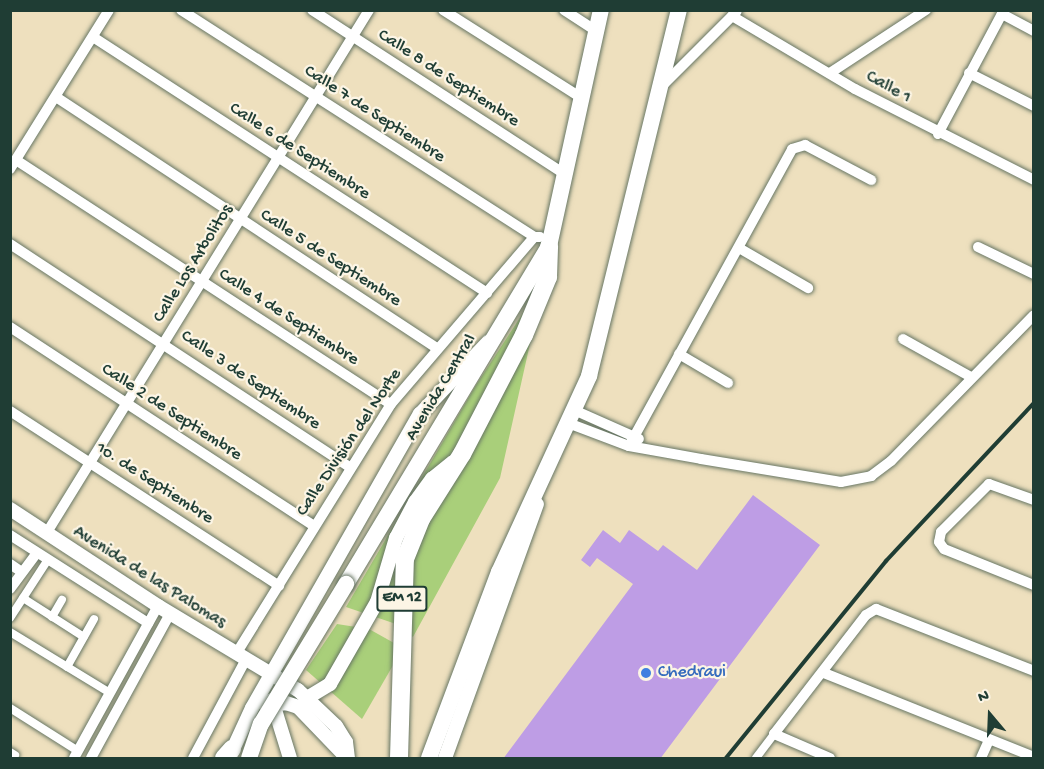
<!DOCTYPE html>
<html>
<head>
<meta charset="utf-8">
<style>
	body { margin:0 }
	#map { position:relative; width:1044px; height:769px; overflow:hidden; background:#eee0be; font-family:"Gochi Hand",sans-serif }
	div>[style] { position:absolute }
	[style*='--x'] { left:calc(var(--x)*1px); top:calc(var(--y)*1px); width:calc(var(--w)*1px); rotate:calc(var(--a)*1deg) }
	.green>* { inset:0; background:#a9cf7a }
	.building>* { inset:0; background:#be9de5 }
	.roads { filter:drop-shadow(0 0 2px #677664) drop-shadow(0 0 2px #677664) }
	.pedestrian>* { height:8px; margin:-4px; padding:0 4px; transform-origin:4px; border-radius:4px; background:#fff }
	.minor>* { height:10px; margin:-5px; padding:0 5px; transform-origin:5px; border-radius:5px; background:#fff }
	.secondary>* { height:14px; margin:-7px; padding:0 7px; transform-origin:7px; border-radius:7px; background:#fff }
	.trunk>* { height:16px; margin:-8px; padding:0 8px; transform-origin:8px; border-radius:8px; background:#fff }
	.motorway>* { height:18px; margin:-9px; padding:0 9px; transform-origin:9px; border-radius:9px; background:#fff }
	.rail>* { height:4px; margin:-2px; padding:0 2px; transform-origin:2px; border-radius:2px; background:#1f3d34 }
	.bridges { filter:drop-shadow(0 0 2px #677664) drop-shadow(0 0 2px #677664) }
	.trunk-bridge>* { height:16px; margin:-8px; padding:0 8px; transform-origin:8px; border-radius:8px; background:#fff }
	.dots>* { width:16px; height:16px; translate:-50% -50%; box-sizing:border-box; border:3px solid #fcf5e5; border-radius:50% }
	span { translate:-50% -50%; white-space:nowrap; text-align:center; line-height:1.15; -webkit-text-stroke:4.5px #fcf5e5; paint-order:stroke }
	.shield-label span { padding:2px 4px; background:#fcf5e5; border:2px solid; border-radius:4px; -webkit-text-stroke-width:0 }
	.shield-label { font-size:16px; color:#1f3d34; font-weight:700 }
	.street-label { font-size:18px; color:#1f3d34 }
	.shop-label { font-size:18px; color:#366cbe }
	.left { translate:0 -50%; text-align:left }
	.frame { position:absolute; inset:0; border:12px solid #1f3d34; pointer-events:none }
	.north { position:absolute; left:960px; top:685px; width:60px; height:60px; -webkit-text-stroke:4px #fcf5e5; paint-order:stroke; rotate:341deg; font-size:16px; font-weight:700; line-height:24px; text-align:center; color:#1f3d34 }
	.north::after { content:''; display:block; margin:auto; width:21px; height:27px; background:#1f3d34; clip-path:polygon(50% 0,100% 100%,50% 72%,0 100%) }
</style>
</head>
<body>
<div id="map">
	<div class="green">
		<div style="clip-path:polygon(544px 281px,500px 478px,413px 637px,396px 624px,346px 607px,476px 385px)"></div>
		<div style="clip-path:polygon(337px 624px,369px 629px,403px 648px,362px 719px,306px 670px)"></div>
	</div>
	<div class="building">
		<div style="clip-path:polygon(753px 495px,820px 545px,660px 759px,503px 759px,633px 584px,597px 558px,590px 567px,581px 560px,603px 530px,620px 543px,629px 530px,658px 551px,663px 545px,697px 570px)"></div>
	</div>
	<div class="roads">
		<div class="pedestrian">
			<div style="--x:23;--y:598;--w:72;--a:32.6"></div>
			<div style="--x:52;--y:617;--w:20;--a:-60"></div>
			<div style="--x:10;--y:618;--w:68;--a:-57"></div>
			<div style="--x:10;--y:632;--w:117;--a:31.4"></div>
			<div style="--x:67;--y:667;--w:55;--a:-60.6"></div>
			<div style="--x:10;--y:708;--w:80;--a:32.3"></div>
			<div style="--x:10;--y:752;--w:6;--a:31"></div>
			<div style="--x:756;--y:758;--w:30;--a:-53"></div>
		</div>
		<div class="minor">
			<div style="--x:181;--y:10;--w:420;--a:32.7"></div>
			<div style="--x:534;--y:237;--w:6;--a:0"></div>
			<div style="--x:312;--y:10;--w:303;--a:33"></div>
			<div style="--x:443;--y:10;--w:166;--a:32.4"></div>
			<div style="--x:564;--y:10;--w:38;--a:33"></div>
			<div style="--x:1002;--y:14;--w:36;--a:28"></div>
			<div style="--x:732;--y:16;--w:143;--a:30.7"></div>
			<div style="--x:855;--y:89;--w:201;--a:26.9"></div>
			<div style="--x:93;--y:37;--w:470;--a:33"></div>
			<div style="--x:830;--y:73;--w:115;--a:-33.3"></div>
			<div style="--x:969;--y:73;--w:73;--a:26.9"></div>
			<div style="--x:661;--y:87;--w:107;--a:-45"></div>
			<div style="--x:56;--y:97;--w:455;--a:33.4"></div>
			<div style="--x:938;--y:134;--w:140;--a:-62"></div>
			<div style="--x:16;--y:160;--w:447;--a:33.1"></div>
			<div style="--x:10;--y:169;--w:187;--a:-58.1"></div>
			<div style="--x:10;--y:244;--w:406;--a:33.3"></div>
			<div style="--x:978;--y:247;--w:62;--a:25.7"></div>
			<div style="--x:739;--y:248;--w:80;--a:30.1"></div>
			<div style="--x:10;--y:327;--w:363;--a:33.2"></div>
			<div style="--x:903;--y:339;--w:78;--a:29.2"></div>
			<div style="--x:679;--y:354;--w:57;--a:30.6"></div>
			<div style="--x:574;--y:410;--w:71;--a:24"></div>
			<div style="--x:10;--y:411;--w:321;--a:33"></div>
			<div style="--x:568;--y:423;--w:65;--a:20.7"></div>
			<div style="--x:629;--y:446;--w:73;--a:10.2"></div>
			<div style="--x:701;--y:459;--w:142;--a:9.3"></div>
			<div style="--x:841;--y:482;--w:31;--a:-11"></div>
			<div style="--x:871;--y:476;--w:25;--a:-37"></div>
			<div style="--x:891;--y:461;--w:204;--a:-45.6"></div>
			<div style="--x:629;--y:446;--w:339;--a:-61.2"></div>
			<div style="--x:792;--y:149;--w:14;--a:-17"></div>
			<div style="--x:805;--y:145;--w:75;--a:27.9"></div>
			<div style="--x:1034;--y:500;--w:48;--a:-160.4"></div>
			<div style="--x:989;--y:484;--w:68;--a:135"></div>
			<div style="--x:941;--y:532;--w:10;--a:101"></div>
			<div style="--x:939;--y:542;--w:9;--a:54"></div>
			<div style="--x:944;--y:549;--w:97;--a:21.8"></div>
			<div style="--x:46;--y:534;--w:616;--a:-58.35"></div>
			<div style="--x:10;--y:535;--w:164;--a:32.5"></div>
			<div style="--x:10;--y:564;--w:14;--a:34"></div>
			<div style="--x:10;--y:589;--w:44;--a:-53.4"></div>
			<div style="--x:236;--y:654;--w:294;--a:-58.2"></div>
			<div style="--x:391;--y:404;--w:220;--a:-49.4"></div>
			<div style="--x:824;--y:673;--w:226;--a:21.8"></div>
			<div style="--x:74;--y:758;--w:174;--a:-61.1"></div>
			<div style="--x:91;--y:758;--w:164;--a:-61.3"></div>
			<div style="--x:193;--y:758;--w:112;--a:-61.8"></div>
			<div style="--x:830;--y:758;--w:61;--a:-156.8"></div>
			<div style="--x:774;--y:734;--w:150;--a:-52.3"></div>
			<div style="--x:866;--y:615;--w:12;--a:-31"></div>
			<div style="--x:876;--y:609;--w:170;--a:21.4"></div>
			<div style="--x:981;--y:758;--w:20;--a:-66"></div>
		</div>
		<div class="secondary">
			<div style="--x:10;--y:509;--w:177;--a:33.2"></div>
			<div style="--x:158;--y:606;--w:163;--a:31"></div>
			<div style="--x:298;--y:690;--w:52;--a:43.5"></div>
			<div style="--x:336;--y:726;--w:19;--a:58"></div>
			<div style="--x:346;--y:742;--w:16;--a:83"></div>
			<div style="--x:307;--y:698;--w:27;--a:-31"></div>
			<div style="--x:330;--y:684;--w:95;--a:-60.2"></div>
			<div style="--x:377;--y:602;--w:67;--a:-73.5"></div>
			<div style="--x:396;--y:538;--w:41;--a:-62.2"></div>
			<div style="--x:415;--y:502;--w:29;--a:-54"></div>
			<div style="--x:432;--y:479;--w:27;--a:-39"></div>
			<div style="--x:272;--y:700;--w:61;--a:72.8"></div>
			<div style="--x:265;--y:705;--w:21;--a:-5"></div>
			<div style="--x:286;--y:703;--w:13;--a:18"></div>
			<div style="--x:298;--y:707;--w:71;--a:46.1"></div>
			<div style="--x:229;--y:758;--w:55;--a:-65.3"></div>
			<div style="--x:252;--y:708;--w:339;--a:-60.3"></div>
			<div style="--x:420;--y:414;--w:99;--a:-46.6"></div>
			<div style="--x:445;--y:758;--w:270;--a:-70.1"></div>
		</div>
		<div class="trunk">
			<div style="--x:346;--y:584;--w:394;--a:-59"></div>
			<div style="--x:549;--y:246;--w:242;--a:-77.6"></div>
			<div style="--x:429;--y:758;--w:199;--a:-69.4"></div>
			<div style="--x:499;--y:572;--w:216;--a:-65.3"></div>
			<div style="--x:589;--y:376;--w:377;--a:-76.2"></div>
		</div>
		<div class="motorway">
			<div style="--x:224;--y:758;--w:12;--a:-48"></div>
			<div style="--x:399;--y:758;--w:199;--a:-88.3"></div>
			<div style="--x:405;--y:559;--w:43;--a:-68.2"></div>
			<div style="--x:421;--y:519;--w:77;--a:-57.8"></div>
			<div style="--x:462;--y:454;--w:134;--a:-62.5"></div>
			<div style="--x:524;--y:335;--w:63;--a:-67.5"></div>
			<div style="--x:548;--y:277;--w:31;--a:-88"></div>
		</div>
	</div>
	<div class="rail">
		<div style="--x:726;--y:758;--w:254;--a:-50.9"></div>
		<div style="--x:886;--y:561;--w:216;--a:-46.9"></div>
	</div>
	<div class="bridges">
		<div class="trunk-bridge">
			<div style="--x:249;--y:758;--w:36;--a:-71"></div>
			<div style="--x:261;--y:724;--w:164;--a:-58.7"></div>
		</div>
	</div>
	<div class="dots">
		<div style="left:646px;top:673px;background:#3f7fe0"></div>
	</div>
	<div class="shield-label">
		<span style="left:402px;top:599px">EM 12</span>
	</div>
	<div class="street-label">
		<span style="left:448px;top:79px;rotate:33deg">Calle 8 de Septiembre</span>
		<span style="left:888px;top:88px;rotate:29deg">Calle 1</span>
		<span style="left:374px;top:115px;rotate:33deg">Calle 7 de Septiembre</span>
		<span style="left:299px;top:152px;rotate:33deg">Calle 6 de Septiembre</span>
		<span style="left:330px;top:259px;rotate:33deg">Calle 5 de Septiembre</span>
		<span style="left:194px;top:264px;rotate:-58deg">Calle Los Arbolitos</span>
		<span style="left:288px;top:318px;rotate:33deg">Calle 4 de Septiembre</span>
		<span style="left:250px;top:381px;rotate:34deg">Calle 3 de Septiembre</span>
		<span style="left:442px;top:388px;rotate:-59deg">Avenida Central</span>
		<span style="left:171px;top:413px;rotate:33deg">Calle 2 de Septiembre</span>
		<span style="left:350px;top:443px;rotate:-56deg">Calle División del Norte</span>
		<span style="left:154px;top:484px;rotate:33deg">1o. de Septiembre</span>
		<span style="left:149px;top:578px;rotate:32deg">Avenida de las Palomas</span>
	</div>
	<div class="shop-label">
		<span class="left" style="left:658px;top:673px">Chedraui</span>
	</div>
	<div class="frame"></div>
	<div class="north">N</div>
</div>
</body>
</html>
